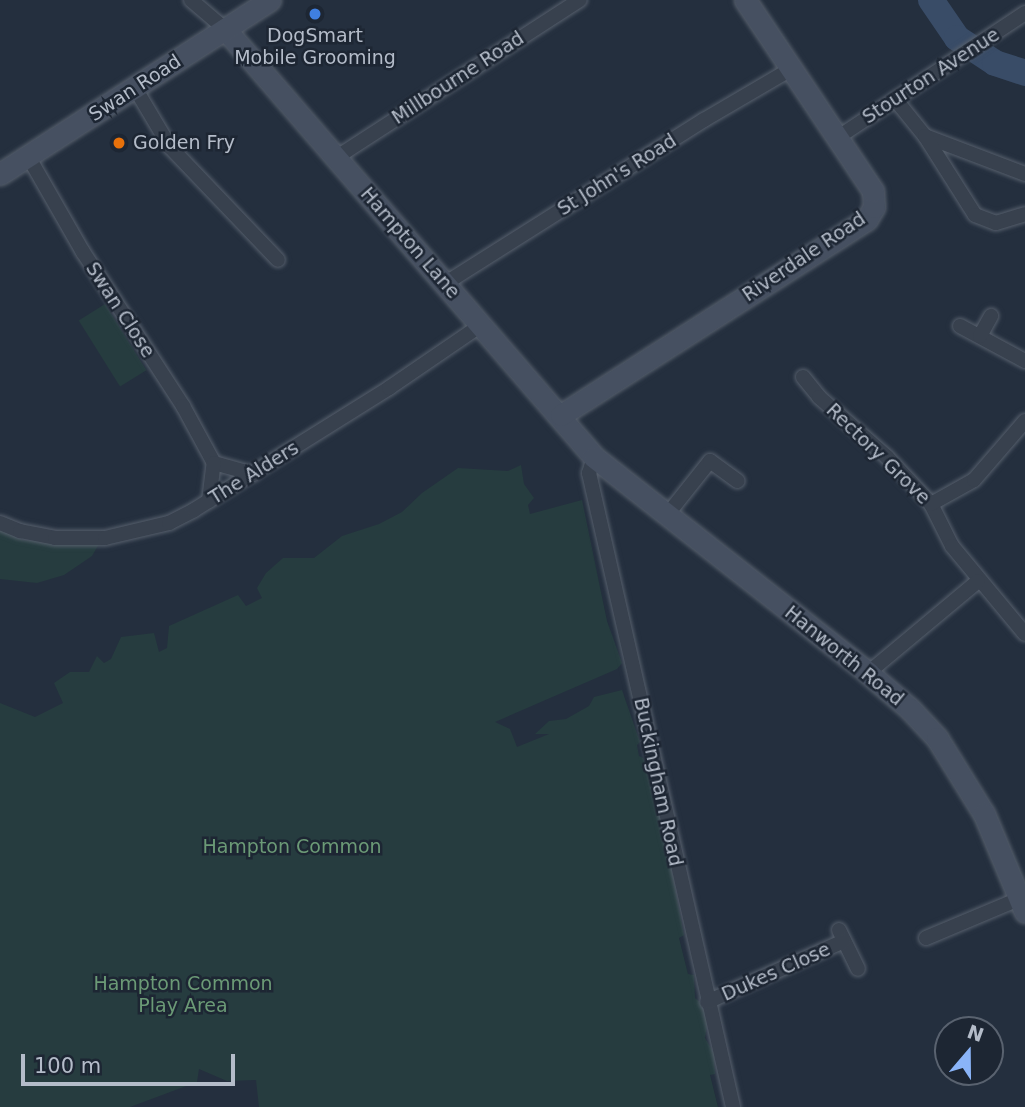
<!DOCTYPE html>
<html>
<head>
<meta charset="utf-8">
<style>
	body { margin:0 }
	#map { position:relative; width:1025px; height:1107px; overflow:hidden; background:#242f3e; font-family:"DejaVu Sans",sans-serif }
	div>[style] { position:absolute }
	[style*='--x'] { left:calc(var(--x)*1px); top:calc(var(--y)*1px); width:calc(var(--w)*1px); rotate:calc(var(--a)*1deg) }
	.green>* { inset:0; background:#263c3f; transform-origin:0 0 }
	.river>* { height:26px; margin:-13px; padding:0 13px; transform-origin:13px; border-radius:13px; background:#394c67 }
	.roads { filter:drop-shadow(0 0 2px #565f6c) drop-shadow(0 0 2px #565f6c) }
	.street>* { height:14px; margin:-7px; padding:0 7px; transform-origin:7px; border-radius:7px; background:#38414e }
	.secondary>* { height:21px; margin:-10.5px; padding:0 10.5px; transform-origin:10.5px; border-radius:10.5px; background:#465061 }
	.dots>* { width:19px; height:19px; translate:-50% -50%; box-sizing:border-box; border:4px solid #1d2633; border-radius:50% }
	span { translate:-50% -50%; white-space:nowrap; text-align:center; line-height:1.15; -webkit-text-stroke:5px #1d2633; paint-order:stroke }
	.poi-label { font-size:19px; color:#b4bcc9 }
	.left { translate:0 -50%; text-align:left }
	.street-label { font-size:19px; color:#b4bcc9 }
	.park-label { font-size:19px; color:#6b9a76 }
	.north { position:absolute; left:934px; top:1016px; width:70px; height:70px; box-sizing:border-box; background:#1d2633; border:2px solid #59626f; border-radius:50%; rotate:20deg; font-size:19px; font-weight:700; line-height:28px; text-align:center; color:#b4bcc9 }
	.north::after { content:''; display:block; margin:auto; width:24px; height:32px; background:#8ab4f8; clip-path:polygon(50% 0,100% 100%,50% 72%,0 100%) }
	.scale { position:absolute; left:21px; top:1054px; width:214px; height:32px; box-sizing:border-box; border:4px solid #b4bcc9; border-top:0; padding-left:9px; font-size:21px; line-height:24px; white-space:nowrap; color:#b4bcc9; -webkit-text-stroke:5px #1d2633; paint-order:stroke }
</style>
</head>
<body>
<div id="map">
	<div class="green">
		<div style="left:105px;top:304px;width:78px;height:31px;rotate:58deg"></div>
		<div style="clip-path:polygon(521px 465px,524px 484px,534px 498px,528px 505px,530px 514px,582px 500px,607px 621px,622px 663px,617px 669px,495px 722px,510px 729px,517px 747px,549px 734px,535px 734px,549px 721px,566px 719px,589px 706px,594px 697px,622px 690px,640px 742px,637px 745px,639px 756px,643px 758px,649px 774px,659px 782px,663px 800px,660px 827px,671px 840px,672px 871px,684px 935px,679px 938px,688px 974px,694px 975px,695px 998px,702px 1004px,708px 1019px,705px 1038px,714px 1053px,715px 1074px,710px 1075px,718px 1107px,259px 1107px,256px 1080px,227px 1081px,199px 1069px,197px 1082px,130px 1107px,0 1107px,0 703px,35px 717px,63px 703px,54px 683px,70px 672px,89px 672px,97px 656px,104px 663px,111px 659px,121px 637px,154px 633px,159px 652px,167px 648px,169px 626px,238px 595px,246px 606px,262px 598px,257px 588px,266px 573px,283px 558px,314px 558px,342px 536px,379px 524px,402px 512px,422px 493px,458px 468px,508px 471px)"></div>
		<div style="clip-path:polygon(0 530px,23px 540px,99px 544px,92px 556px,64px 575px,37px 583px,0 579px)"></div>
	</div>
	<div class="river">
		<div style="--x:931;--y:0;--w:46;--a:55.6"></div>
		<div style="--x:957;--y:38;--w:45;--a:33.3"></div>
		<div style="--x:995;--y:63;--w:32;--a:18"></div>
	</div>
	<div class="roads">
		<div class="street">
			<div style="--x:191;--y:0;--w:45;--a:40.5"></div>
			<div style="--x:135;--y:88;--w:69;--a:59.3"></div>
			<div style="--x:170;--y:147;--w:156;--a:46.3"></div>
			<div style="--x:895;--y:99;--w:48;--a:51"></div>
			<div style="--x:925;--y:136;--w:107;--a:20.8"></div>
			<div style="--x:925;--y:136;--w:93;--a:57.7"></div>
			<div style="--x:975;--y:215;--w:22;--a:21"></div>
			<div style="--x:996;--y:223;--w:30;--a:-17"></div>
			<div style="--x:837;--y:138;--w:226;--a:-33.6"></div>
			<div style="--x:28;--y:156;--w:111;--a:60.2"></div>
			<div style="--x:83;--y:252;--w:184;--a:57"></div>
			<div style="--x:183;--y:406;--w:65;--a:61.5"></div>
			<div style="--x:214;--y:463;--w:41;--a:15.4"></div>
			<div style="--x:337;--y:157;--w:289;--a:-32.9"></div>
			<div style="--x:446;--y:283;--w:305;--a:-32.3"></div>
			<div style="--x:704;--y:120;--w:101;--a:-30.4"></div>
			<div style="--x:960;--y:326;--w:74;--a:28.3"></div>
			<div style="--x:980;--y:336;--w:23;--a:-61"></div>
			<div style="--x:803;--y:377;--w:26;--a:51"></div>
			<div style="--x:819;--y:397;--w:91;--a:41.4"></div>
			<div style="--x:887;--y:457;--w:64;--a:46.9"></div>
			<div style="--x:931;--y:504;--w:47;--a:63.4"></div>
			<div style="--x:952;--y:546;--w:114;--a:50.3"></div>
			<div style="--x:594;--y:457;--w:17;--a:107"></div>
			<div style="--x:589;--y:473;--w:650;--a:77.2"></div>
			<div style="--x:209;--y:501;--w:38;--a:-83"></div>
			<div style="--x:931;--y:504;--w:49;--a:-29.2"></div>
			<div style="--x:974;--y:480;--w:78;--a:-49.2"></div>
			<div style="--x:667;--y:515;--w:69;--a:-51.5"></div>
			<div style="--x:710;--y:461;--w:34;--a:36"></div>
			<div style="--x:0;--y:523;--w:22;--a:22"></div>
			<div style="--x:20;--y:531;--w:36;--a:11"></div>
			<div style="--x:55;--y:538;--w:50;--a:0"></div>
			<div style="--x:105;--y:538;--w:66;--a:-13.2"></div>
			<div style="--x:169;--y:523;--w:28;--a:-27"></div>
			<div style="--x:194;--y:510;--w:230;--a:-32"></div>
			<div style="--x:389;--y:388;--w:112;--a:-34.4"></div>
			<div style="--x:868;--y:673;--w:143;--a:-39.9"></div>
			<div style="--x:839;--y:930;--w:43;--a:64"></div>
			<div style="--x:926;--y:938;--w:101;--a:-22.8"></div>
			<div style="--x:707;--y:1002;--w:150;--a:-24"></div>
		</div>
		<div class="secondary">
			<div style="--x:225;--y:29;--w:565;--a:49.23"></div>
			<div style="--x:594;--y:457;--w:349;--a:38.2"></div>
			<div style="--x:868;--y:673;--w:55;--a:40.6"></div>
			<div style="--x:910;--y:709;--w:40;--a:47"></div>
			<div style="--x:937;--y:738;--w:89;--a:58.3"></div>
			<div style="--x:984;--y:814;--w:106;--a:67.3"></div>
			<div style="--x:0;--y:174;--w:321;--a:-32.8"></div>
			<div style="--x:561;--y:415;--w:363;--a:-32.6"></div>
			<div style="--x:867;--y:219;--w:14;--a:-60"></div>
			<div style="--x:874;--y:207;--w:16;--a:-94"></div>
			<div style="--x:873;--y:191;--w:230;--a:-123.8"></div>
		</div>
	</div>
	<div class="dots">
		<div style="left:315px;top:14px;background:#3f7fe0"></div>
		<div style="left:119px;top:143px;background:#e8710a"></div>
	</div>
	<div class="poi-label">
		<span style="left:315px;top:47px">DogSmart<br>Mobile Grooming</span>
		<span class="left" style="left:133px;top:143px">Golden Fry</span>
	</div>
	<div class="street-label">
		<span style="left:931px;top:76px;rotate:-33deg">Stourton Avenue</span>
		<span style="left:458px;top:78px;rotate:-33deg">Millbourne Road</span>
		<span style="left:135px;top:88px;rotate:-33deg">Swan Road</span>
		<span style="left:617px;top:175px;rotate:-32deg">St John's Road</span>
		<span style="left:410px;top:243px;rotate:49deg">Hampton Lane</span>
		<span style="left:804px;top:257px;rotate:-34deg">Riverdale Road</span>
		<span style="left:120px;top:310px;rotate:57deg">Swan Close</span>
		<span style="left:878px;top:454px;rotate:44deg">Rectory Grove</span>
		<span style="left:254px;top:473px;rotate:-32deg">The Alders</span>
		<span style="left:844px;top:656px;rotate:39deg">Hanworth Road</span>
		<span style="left:658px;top:782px;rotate:78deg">Buckingham Road</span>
		<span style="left:776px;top:972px;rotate:-24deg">Dukes Close</span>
	</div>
	<div class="park-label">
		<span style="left:292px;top:847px">Hampton Common</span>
		<span style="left:183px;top:995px">Hampton Common<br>Play Area</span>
	</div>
	<div class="north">N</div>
	<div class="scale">100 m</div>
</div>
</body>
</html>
